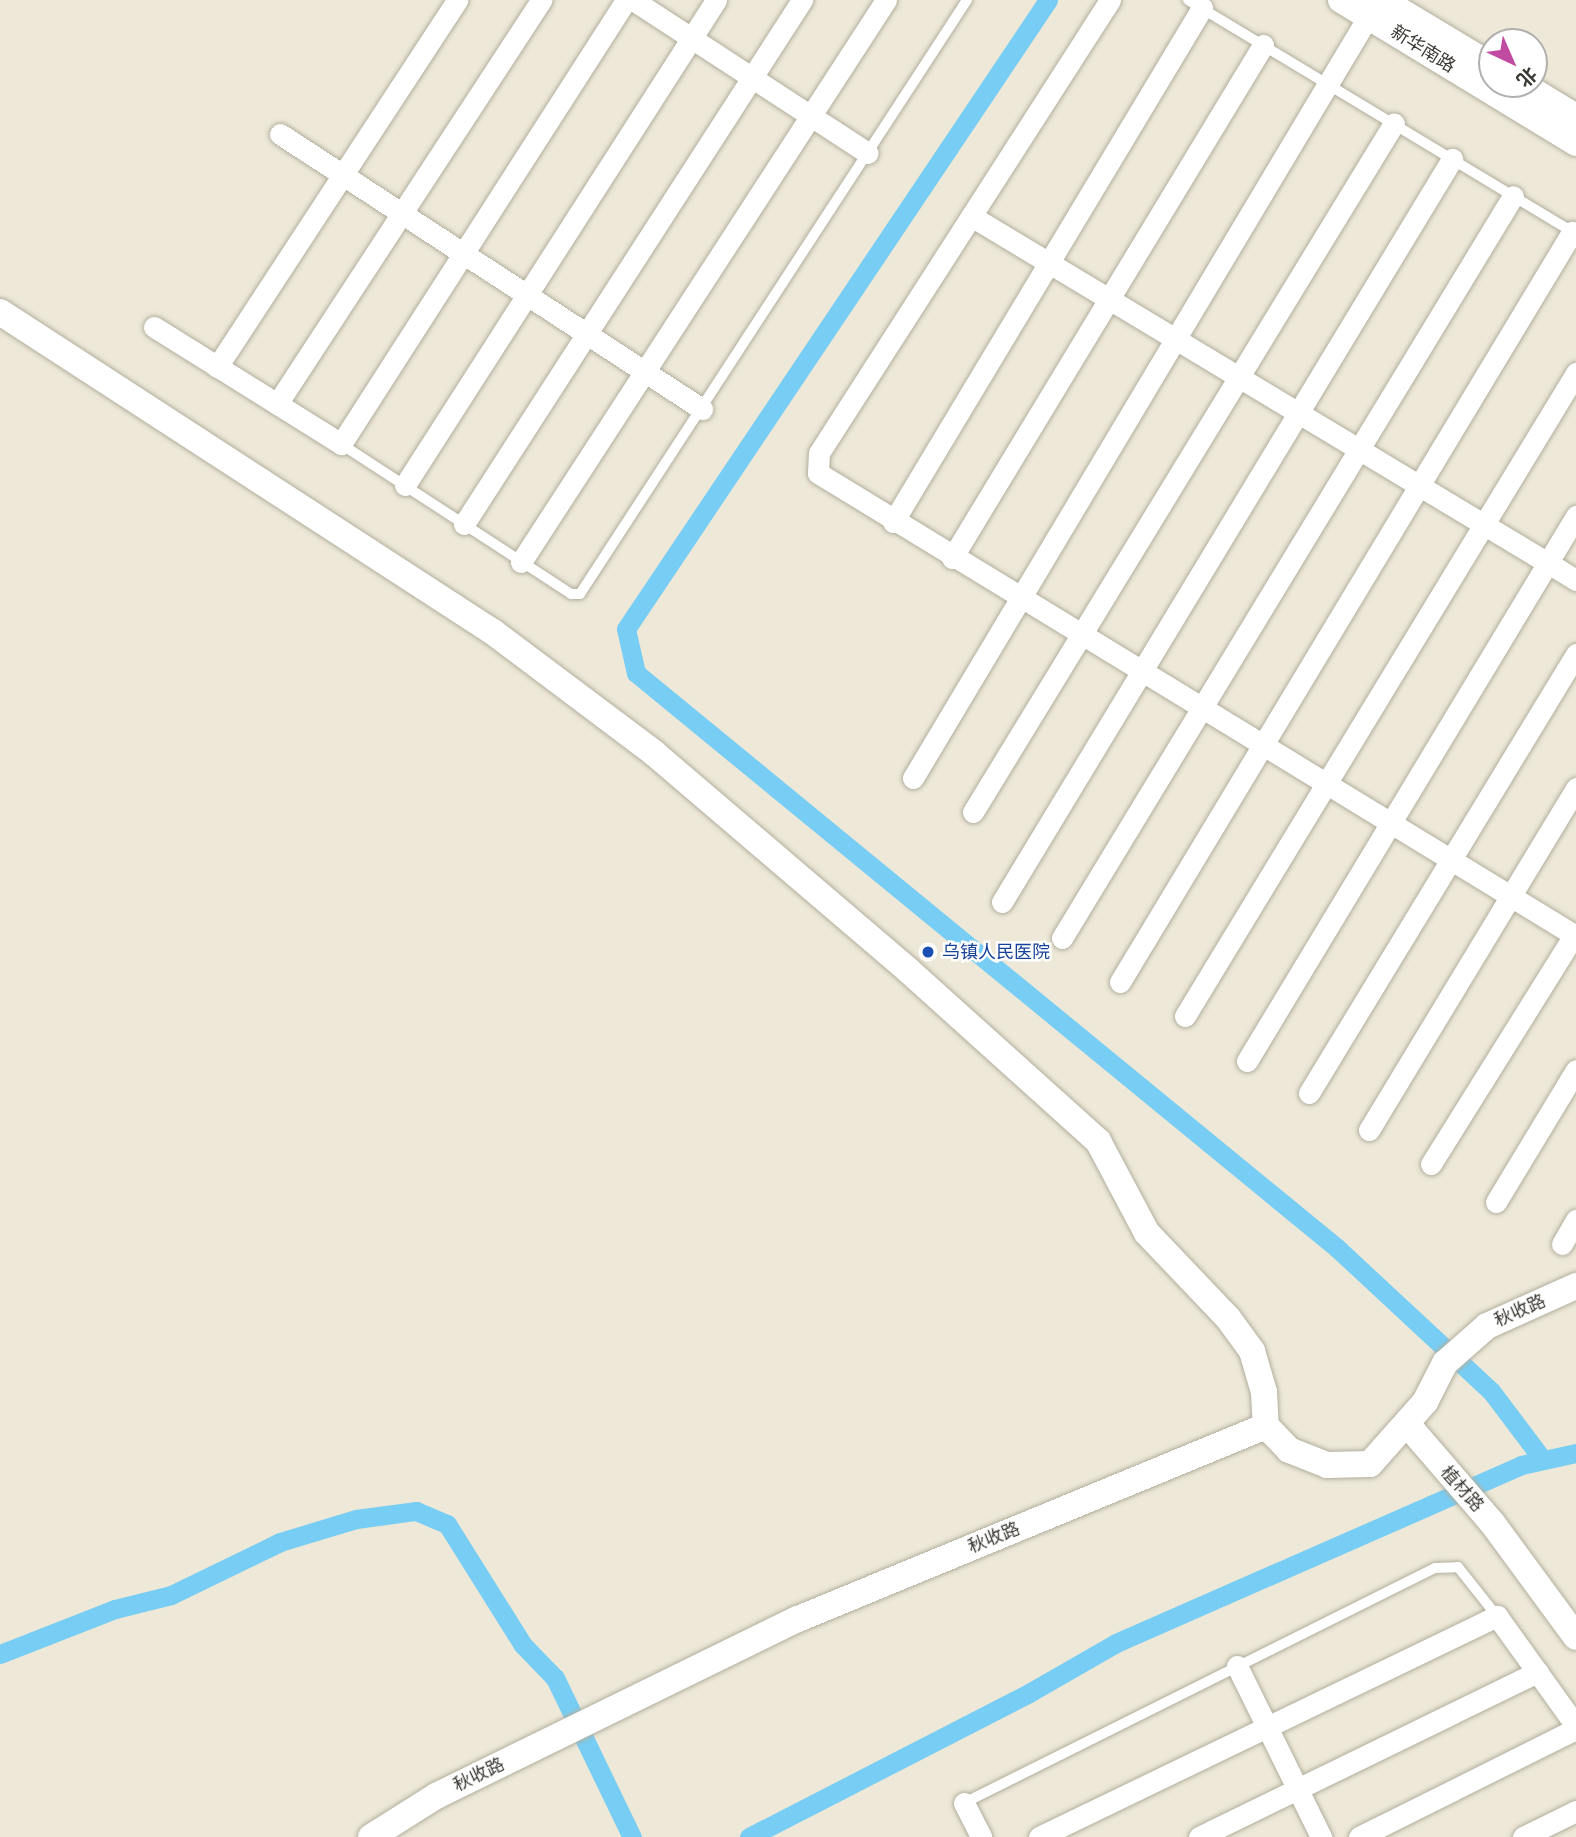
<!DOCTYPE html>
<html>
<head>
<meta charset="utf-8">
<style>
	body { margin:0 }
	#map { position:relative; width:1576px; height:1837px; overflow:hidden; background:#ede8d7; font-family:Montserrat,"Noto Sans SC",sans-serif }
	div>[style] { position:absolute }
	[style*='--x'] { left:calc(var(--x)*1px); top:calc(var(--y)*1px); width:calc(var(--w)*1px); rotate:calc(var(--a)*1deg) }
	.canal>* { height:19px; margin:-9.5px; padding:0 9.5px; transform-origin:9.5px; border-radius:9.5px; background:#77cdf4 }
	.roads { filter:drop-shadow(0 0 2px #b2ae9e) drop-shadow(0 0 2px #b2ae9e) }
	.service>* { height:10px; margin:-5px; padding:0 5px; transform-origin:5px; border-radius:5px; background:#fff }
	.minor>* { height:21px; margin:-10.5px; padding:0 10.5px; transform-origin:10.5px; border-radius:10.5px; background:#fff }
	.tertiary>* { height:26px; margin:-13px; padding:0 13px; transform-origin:13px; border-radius:13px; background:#fff }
	.dots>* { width:19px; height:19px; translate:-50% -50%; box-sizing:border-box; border:4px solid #fff; border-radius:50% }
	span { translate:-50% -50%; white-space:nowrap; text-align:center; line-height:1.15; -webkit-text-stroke:5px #fff; paint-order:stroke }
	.street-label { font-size:18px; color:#3a3832 }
	.transit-label { font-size:18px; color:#164399 }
	.left { translate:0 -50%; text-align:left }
	.north { position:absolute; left:1478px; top:28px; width:70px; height:70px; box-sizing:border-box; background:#fff; border:2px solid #b0afad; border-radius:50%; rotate:136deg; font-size:19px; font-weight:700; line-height:28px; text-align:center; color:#3a3832 }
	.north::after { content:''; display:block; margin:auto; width:24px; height:32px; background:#c24ba2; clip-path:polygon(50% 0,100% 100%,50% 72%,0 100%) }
</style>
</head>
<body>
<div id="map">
	<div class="canal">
		<div style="--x:1048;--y:0;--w:757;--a:123.86"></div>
		<div style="--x:626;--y:629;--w:45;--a:77.2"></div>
		<div style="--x:636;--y:673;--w:907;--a:39.36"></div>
		<div style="--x:1337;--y:1248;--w:210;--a:42.9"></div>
		<div style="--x:1491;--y:1391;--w:86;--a:53"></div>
		<div style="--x:0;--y:1654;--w:123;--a:-21.4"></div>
		<div style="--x:115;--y:1609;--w:58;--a:-14"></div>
		<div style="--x:171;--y:1595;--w:121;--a:-25.9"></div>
		<div style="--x:280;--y:1542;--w:79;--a:-16.8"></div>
		<div style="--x:356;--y:1519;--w:61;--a:-7.6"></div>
		<div style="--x:416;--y:1511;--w:34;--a:23"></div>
		<div style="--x:447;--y:1524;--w:143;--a:57.9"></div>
		<div style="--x:523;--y:1645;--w:46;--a:45.9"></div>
		<div style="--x:555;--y:1678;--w:177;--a:64.2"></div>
		<div style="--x:749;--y:1837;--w:315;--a:-27.2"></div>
		<div style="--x:1029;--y:1693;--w:100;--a:-29.9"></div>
		<div style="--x:1116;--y:1643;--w:442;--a:-23.7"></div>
		<div style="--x:1521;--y:1465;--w:56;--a:-12.3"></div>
	</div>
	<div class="roads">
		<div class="service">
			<div style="--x:1188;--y:0;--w:451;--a:31.1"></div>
			<div style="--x:341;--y:444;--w:275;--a:33.1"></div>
			<div style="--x:571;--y:594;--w:9;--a:0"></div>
			<div style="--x:580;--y:594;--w:709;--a:-56.92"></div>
			<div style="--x:964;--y:1803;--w:526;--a:-26.52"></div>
			<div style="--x:1435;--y:1568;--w:23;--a:-2"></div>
			<div style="--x:1458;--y:1567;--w:63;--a:51.5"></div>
		</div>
		<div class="minor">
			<div style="--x:633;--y:0;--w:280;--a:33.1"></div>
			<div style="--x:1110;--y:0;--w:538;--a:122.72"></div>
			<div style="--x:819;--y:453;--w:20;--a:93"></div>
			<div style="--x:818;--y:473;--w:888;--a:31.42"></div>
			<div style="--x:280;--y:134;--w:504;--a:33.09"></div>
			<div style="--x:971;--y:216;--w:706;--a:31.03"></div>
			<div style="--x:154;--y:327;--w:221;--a:32"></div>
			<div style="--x:341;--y:444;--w:528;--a:-57.3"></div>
			<div style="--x:217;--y:367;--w:439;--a:-56.8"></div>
			<div style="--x:277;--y:404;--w:483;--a:-56.8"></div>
			<div style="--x:405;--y:485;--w:576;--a:-57.33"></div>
			<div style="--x:893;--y:522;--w:600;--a:-58.99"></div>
			<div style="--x:464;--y:524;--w:624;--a:-57.18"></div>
			<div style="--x:952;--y:558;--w:600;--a:-58.77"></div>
			<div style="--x:521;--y:562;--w:670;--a:-57"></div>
			<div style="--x:913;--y:778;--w:901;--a:-59.13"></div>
			<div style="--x:973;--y:812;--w:807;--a:-58.57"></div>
			<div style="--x:1002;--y:902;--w:869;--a:-58.8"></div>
			<div style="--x:1062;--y:938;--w:868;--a:-58.71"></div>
			<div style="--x:1120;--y:982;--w:876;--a:-58.92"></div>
			<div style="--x:1185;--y:1016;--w:753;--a:-58.7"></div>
			<div style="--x:1247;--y:1061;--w:637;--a:-58.88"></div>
			<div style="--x:1309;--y:1093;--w:514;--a:-58.69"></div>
			<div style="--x:1369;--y:1130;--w:400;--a:-58.8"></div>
			<div style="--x:1431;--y:1164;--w:270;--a:-58"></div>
			<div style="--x:1496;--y:1202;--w:154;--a:-58.8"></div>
			<div style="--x:1562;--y:1244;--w:28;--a:-60"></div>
			<div style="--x:1237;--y:1666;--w:191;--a:63.8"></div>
			<div style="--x:964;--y:1803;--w:38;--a:63"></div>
			<div style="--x:1039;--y:1837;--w:509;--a:-25.76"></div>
			<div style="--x:1497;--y:1616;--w:135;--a:54.3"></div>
			<div style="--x:1199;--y:1837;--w:377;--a:-26"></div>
			<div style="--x:1359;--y:1837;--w:242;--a:-26.5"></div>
			<div style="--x:1523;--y:1837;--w:59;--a:-26.1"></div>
		</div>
		<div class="tertiary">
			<div style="--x:1341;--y:0;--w:275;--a:31.3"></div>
			<div style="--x:1382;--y:0;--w:128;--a:31"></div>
			<div style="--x:1522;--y:84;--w:63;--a:31.4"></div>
			<div style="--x:0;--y:312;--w:588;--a:32.99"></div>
			<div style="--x:493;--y:632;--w:201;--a:36.9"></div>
			<div style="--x:654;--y:753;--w:334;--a:40.5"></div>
			<div style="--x:908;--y:970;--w:256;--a:42"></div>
			<div style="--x:1098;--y:1141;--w:104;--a:62"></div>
			<div style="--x:1147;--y:1233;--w:117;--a:46.4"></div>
			<div style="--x:1228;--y:1318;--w:41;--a:54"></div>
			<div style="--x:1252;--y:1351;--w:43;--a:73.7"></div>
			<div style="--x:1264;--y:1392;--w:34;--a:87"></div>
			<div style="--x:1407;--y:1424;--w:132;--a:49.3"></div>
			<div style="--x:1493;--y:1524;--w:140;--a:53.7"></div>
			<div style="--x:1266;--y:1426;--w:33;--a:46"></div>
			<div style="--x:1289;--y:1450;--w:41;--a:21.5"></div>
			<div style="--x:1327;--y:1465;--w:43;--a:-1.3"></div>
			<div style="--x:1370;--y:1464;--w:83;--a:-48.4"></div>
			<div style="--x:1425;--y:1402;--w:44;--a:-62.9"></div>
			<div style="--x:1445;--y:1363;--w:56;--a:-41.4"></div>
			<div style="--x:1487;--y:1326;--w:98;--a:-24.2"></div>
			<div style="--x:371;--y:1837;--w:77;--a:-32.2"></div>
			<div style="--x:436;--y:1796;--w:403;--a:-26.1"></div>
			<div style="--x:798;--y:1619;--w:506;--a:-22.41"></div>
		</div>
	</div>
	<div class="dots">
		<div style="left:928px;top:952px;background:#1a4fb4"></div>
	</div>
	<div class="street-label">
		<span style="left:1423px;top:49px;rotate:32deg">新华南路</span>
		<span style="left:1520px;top:1311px;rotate:-24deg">秋收路</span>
		<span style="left:1462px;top:1489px;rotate:48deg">植材路</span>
		<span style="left:994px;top:1538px;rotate:-22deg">秋收路</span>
		<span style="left:479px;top:1775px;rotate:-26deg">秋收路</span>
	</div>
	<div class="transit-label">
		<span class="left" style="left:942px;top:952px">乌镇人民医院</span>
	</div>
	<div class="north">北</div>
</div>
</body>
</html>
